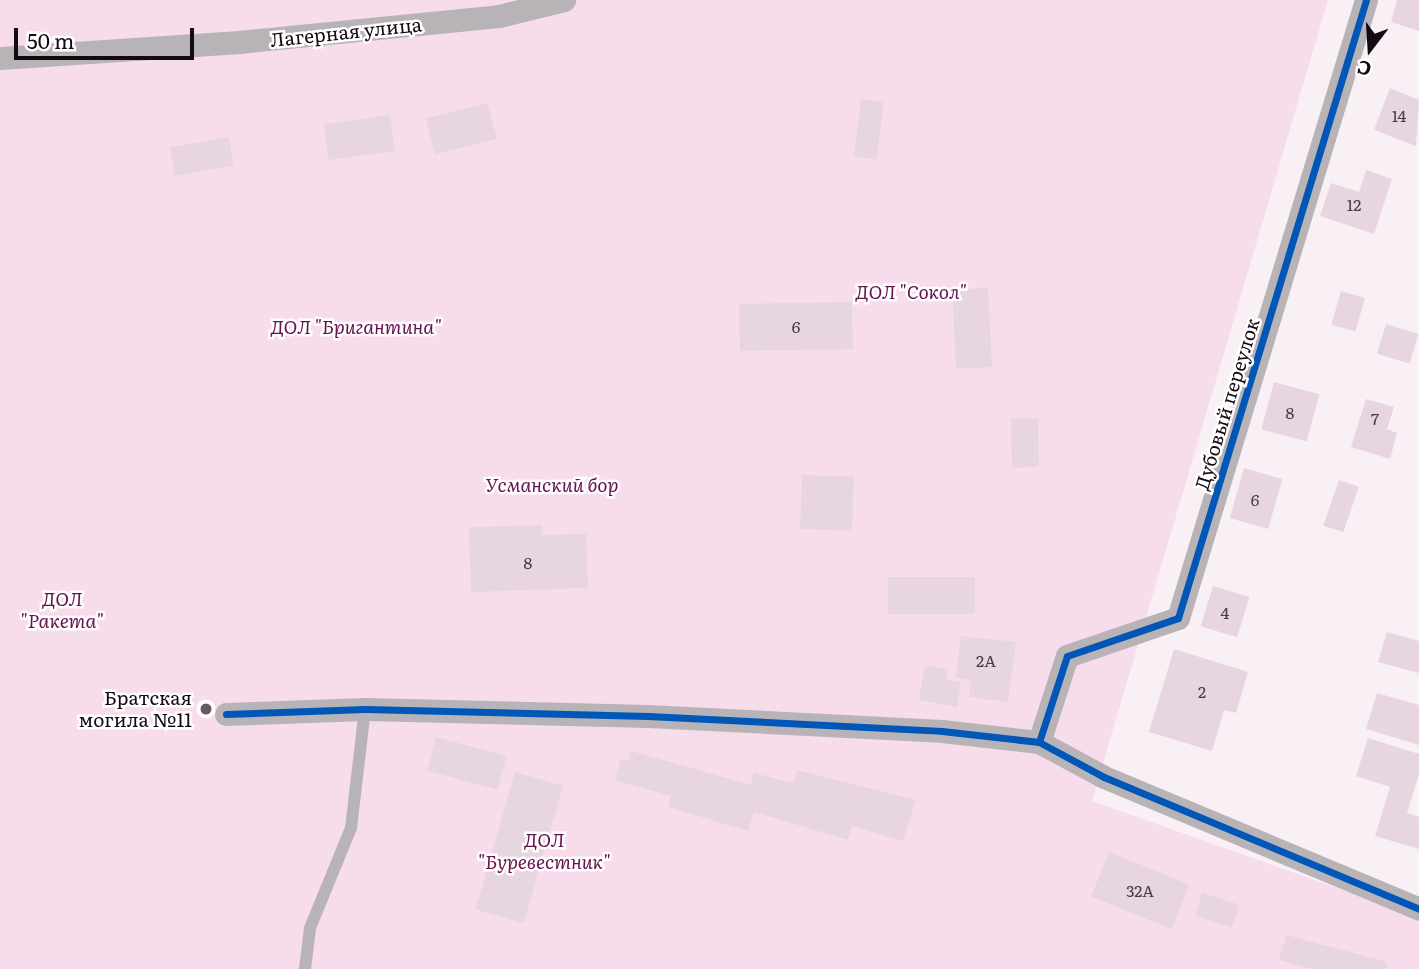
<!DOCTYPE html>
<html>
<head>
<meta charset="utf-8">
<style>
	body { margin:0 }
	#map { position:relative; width:1419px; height:969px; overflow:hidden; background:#f8f0f4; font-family:Literata,serif }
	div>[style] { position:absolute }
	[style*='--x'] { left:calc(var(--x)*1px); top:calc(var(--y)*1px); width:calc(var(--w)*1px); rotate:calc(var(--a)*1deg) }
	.green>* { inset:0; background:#f7dcec }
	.building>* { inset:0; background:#e7d6e0; transform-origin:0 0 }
	.service>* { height:12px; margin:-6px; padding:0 6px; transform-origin:6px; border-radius:6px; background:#b8b3b6 }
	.minor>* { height:23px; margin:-11.5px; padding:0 11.5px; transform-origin:11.5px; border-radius:11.5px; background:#b8b3b6 }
	.cycleway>* { height:7px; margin:-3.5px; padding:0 3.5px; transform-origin:3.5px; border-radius:3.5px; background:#0057b8 }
	.dots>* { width:19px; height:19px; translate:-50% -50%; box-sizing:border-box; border:4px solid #fff; border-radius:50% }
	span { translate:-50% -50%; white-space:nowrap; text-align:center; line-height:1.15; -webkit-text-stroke:5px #fff; paint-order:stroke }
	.number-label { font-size:16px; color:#4a3c45 }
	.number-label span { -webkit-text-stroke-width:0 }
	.street-label { font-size:19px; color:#150911 }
	.park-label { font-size:19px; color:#65124e; font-style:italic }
	.poi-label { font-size:19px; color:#150911 }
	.right { translate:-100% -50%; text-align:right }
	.north { position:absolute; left:1335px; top:14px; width:70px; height:70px; -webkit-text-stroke:5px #fff; paint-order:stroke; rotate:197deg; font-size:19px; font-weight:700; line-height:28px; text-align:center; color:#150911 }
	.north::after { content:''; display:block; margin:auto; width:24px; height:32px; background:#150911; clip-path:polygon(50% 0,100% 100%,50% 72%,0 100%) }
	.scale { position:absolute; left:14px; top:28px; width:180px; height:32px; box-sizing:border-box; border:4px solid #150911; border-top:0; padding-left:9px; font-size:21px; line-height:24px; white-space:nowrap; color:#150911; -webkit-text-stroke:5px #fff; paint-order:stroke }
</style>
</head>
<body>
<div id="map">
	<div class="green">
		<div style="clip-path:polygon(0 0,1328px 0,1092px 801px,1419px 917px,1419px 969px,0 969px)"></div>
	</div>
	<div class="building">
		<div style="clip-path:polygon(1397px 0,1419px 0,1419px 31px,1391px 22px)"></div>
		<div style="clip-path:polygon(1390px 88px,1419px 100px,1416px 146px,1374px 130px)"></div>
		<div style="left:861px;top:99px;width:23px;height:58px;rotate:7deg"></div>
		<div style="left:488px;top:103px;width:37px;height:64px;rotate:76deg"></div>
		<div style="left:390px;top:115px;width:36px;height:67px;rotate:82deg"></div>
		<div style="left:229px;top:137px;width:29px;height:60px;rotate:80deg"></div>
		<div style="clip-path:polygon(1366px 170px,1392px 179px,1374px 234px,1320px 216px,1331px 183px,1359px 192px)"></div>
		<div style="left:988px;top:288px;width:79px;height:36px;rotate:87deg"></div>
		<div style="left:1341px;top:291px;width:25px;height:35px;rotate:16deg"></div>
		<div style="left:852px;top:302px;width:47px;height:113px;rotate:89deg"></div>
		<div style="left:1386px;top:324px;width:34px;height:31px;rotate:17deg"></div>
		<div style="left:1274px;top:382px;width:47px;height:49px;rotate:15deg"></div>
		<div style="clip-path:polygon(1366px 399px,1394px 407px,1387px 429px,1397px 433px,1390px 459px,1351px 447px)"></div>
		<div style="left:1038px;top:418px;width:49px;height:27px;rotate:89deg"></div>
		<div style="left:1244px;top:468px;width:40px;height:52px;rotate:16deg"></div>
		<div style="left:802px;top:475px;width:52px;height:54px;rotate:2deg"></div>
		<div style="left:1339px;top:480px;width:21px;height:48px;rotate:19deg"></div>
		<div style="clip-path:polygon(542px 525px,542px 535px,586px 534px,588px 588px,471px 592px,469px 527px)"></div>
		<div style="left:975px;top:577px;width:37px;height:87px;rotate:90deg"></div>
		<div style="left:1213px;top:586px;width:38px;height:42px;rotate:17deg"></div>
		<div style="clip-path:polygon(1387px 632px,1419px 641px,1419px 673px,1378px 662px)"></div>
		<div style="clip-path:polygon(961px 636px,1016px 642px,1008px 702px,969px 697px,971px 680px,956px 678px)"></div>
		<div style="clip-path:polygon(1174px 649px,1248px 672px,1236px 713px,1224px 710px,1212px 751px,1149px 732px)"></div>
		<div style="clip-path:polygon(925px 665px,948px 669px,946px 680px,961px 682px,957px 707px,919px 700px)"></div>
		<div style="clip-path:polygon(1377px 693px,1419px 705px,1419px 745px,1366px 729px)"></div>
		<div style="left:436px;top:737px;width:73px;height:35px;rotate:15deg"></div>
		<div style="clip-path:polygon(1368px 738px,1419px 754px,1419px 774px,1407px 813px,1419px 817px,1419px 849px,1375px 836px,1390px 787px,1356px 776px)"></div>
		<div style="clip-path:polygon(631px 751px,751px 785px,754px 773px,793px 783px,797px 770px,916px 800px,903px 841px,852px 826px,848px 840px,754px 812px,748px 831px,668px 807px,671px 796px,615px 780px,620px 760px,629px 760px)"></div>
		<div style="left:515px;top:772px;width:50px;height:143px;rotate:16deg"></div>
		<div style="left:1109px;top:852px;width:87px;height:48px;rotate:22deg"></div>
		<div style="left:1202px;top:893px;width:39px;height:24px;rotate:17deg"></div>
		<div style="clip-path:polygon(1286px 935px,1388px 962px,1387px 969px,1312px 969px,1279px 960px)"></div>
	</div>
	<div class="service">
		<div style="--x:305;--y:969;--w:41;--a:-83"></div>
		<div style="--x:310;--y:928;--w:108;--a:-67.7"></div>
		<div style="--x:351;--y:828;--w:120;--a:-83.3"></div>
	</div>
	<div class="minor">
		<div style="--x:0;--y:58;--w:240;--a:-3.8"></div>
		<div style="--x:239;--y:42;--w:261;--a:-5.7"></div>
		<div style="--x:499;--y:16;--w:67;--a:-13.8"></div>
		<div style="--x:226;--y:714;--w:139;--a:-2.1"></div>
		<div style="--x:365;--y:709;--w:283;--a:1.4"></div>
		<div style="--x:648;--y:716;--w:294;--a:2.9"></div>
		<div style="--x:942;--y:731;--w:98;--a:6.5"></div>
		<div style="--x:1039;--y:742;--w:74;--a:28.3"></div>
		<div style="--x:1104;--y:777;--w:342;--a:22.7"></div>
		<div style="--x:1039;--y:742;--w:90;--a:-72"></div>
		<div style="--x:1067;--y:656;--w:117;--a:-18.9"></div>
		<div style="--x:1178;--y:618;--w:646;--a:-73.08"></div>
	</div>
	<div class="cycleway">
		<div style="--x:226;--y:714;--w:139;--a:-2.1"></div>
		<div style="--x:365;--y:709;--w:283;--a:1.4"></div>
		<div style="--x:648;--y:716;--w:294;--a:2.9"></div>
		<div style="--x:942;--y:731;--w:98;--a:6.5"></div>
		<div style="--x:1039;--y:742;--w:74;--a:28.3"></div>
		<div style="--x:1104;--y:777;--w:342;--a:22.7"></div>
		<div style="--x:1039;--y:742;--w:90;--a:-72"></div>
		<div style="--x:1067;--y:656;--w:117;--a:-18.9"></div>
		<div style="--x:1178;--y:618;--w:646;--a:-73.08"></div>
	</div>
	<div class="dots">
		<div style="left:206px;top:709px;background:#645a60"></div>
	</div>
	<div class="number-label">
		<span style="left:1399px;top:115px">14</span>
		<span style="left:1354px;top:204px">12</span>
		<span style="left:796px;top:326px">6</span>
		<span style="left:1290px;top:412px">8</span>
		<span style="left:1375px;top:418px">7</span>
		<span style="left:1255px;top:499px">6</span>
		<span style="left:528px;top:562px">8</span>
		<span style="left:1225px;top:612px">4</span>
		<span style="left:986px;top:660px">2А</span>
		<span style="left:1202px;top:691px">2</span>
		<span style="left:1140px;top:890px">32А</span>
	</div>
	<div class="street-label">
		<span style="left:346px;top:32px;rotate:-6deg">Лагерная улица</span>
		<span style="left:1227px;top:404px;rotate:-73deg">Дубовый переулок</span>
	</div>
	<div class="park-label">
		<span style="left:911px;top:292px">ДОЛ "Сокол"</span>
		<span style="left:356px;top:327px">ДОЛ "Бригантина"</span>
		<span style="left:552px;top:485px">Усманский бор</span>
		<span style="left:62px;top:610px">ДОЛ<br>"Ракета"</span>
		<span style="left:544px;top:851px">ДОЛ<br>"Буревестник"</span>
	</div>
	<div class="poi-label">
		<span class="right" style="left:192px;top:709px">Братская<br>могила №11</span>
	</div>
	<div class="north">С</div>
	<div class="scale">50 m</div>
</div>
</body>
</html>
